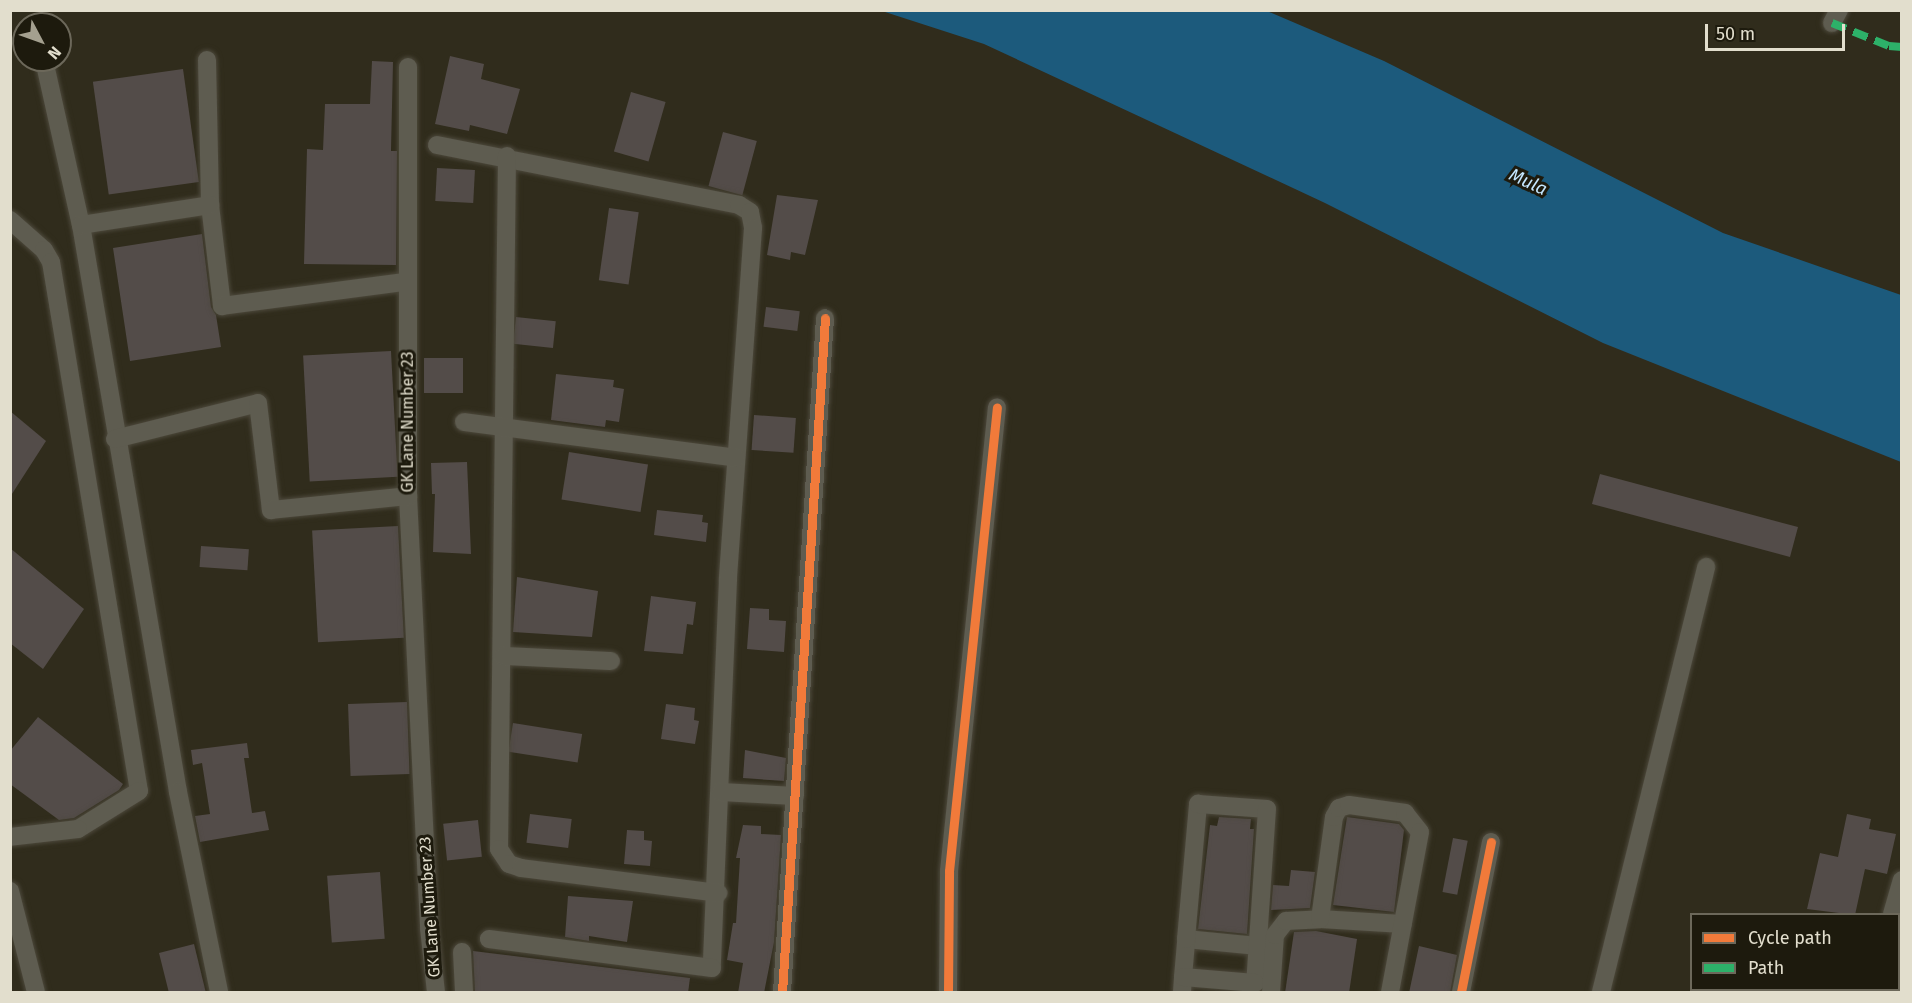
<!DOCTYPE html>
<html>
<head>
<meta charset="utf-8">
<style>
	body { margin:0 }
	#map { position:relative; width:1912px; height:1003px; overflow:hidden; background:#302c1c; font-family:"Fira Sans",sans-serif }
	div>[style] { position:absolute }
	[style*='--x'] { left:calc(var(--x)*1px); top:calc(var(--y)*1px); width:calc(var(--w)*1px); rotate:calc(var(--a)*1deg) }
	.water>* { inset:0; background:#1c5a7c }
	.building>* { inset:0; background:#534c49; transform-origin:0 0 }
	.roads { filter:drop-shadow(0 0 2px #4c483b) drop-shadow(0 0 2px #4c483b) }
	.minor>* { height:18px; margin:-9px; padding:0 9px; transform-origin:9px; border-radius:9px; background:#5e5c50 }
	.quiet>* { height:8px; margin-top:-4px; transform-origin:0; background:repeating-linear-gradient(90deg,#2db169 0 15px,transparent 0 23px) }
	.cycleway>* { height:9px; margin:-4.5px; padding:0 4.5px; transform-origin:4.5px; border-radius:4.5px; background:#f17a3a }
	span { translate:-50% -50%; white-space:nowrap; text-align:center; line-height:1.15; -webkit-text-stroke:6px #1d1a0d; paint-order:stroke }
	.street-label { font-size:16px; color:#e2decd }
	.water-label { font-size:18px; color:#c5e7ff; font-style:italic }
	.frame { position:absolute; inset:0; border:12px solid #e2decd; pointer-events:none }
	.legend { position:absolute; left:1690px; top:913px; width:210px; height:78px; box-sizing:border-box; background:#1d1a0d; border:2px solid #6c685a; margin:0; padding:8px 10px; list-style:none; font-size:18px; color:#e2decd }
	.legend li { display:flex; align-items:center; gap:12px; height:30px }
	.legend b { width:30px; border:2px solid #6c685a }
	.north { position:absolute; left:12px; top:12px; width:60px; height:60px; box-sizing:border-box; background:#1d1a0d; border:2px solid #6c685a; border-radius:50%; rotate:131deg; font-size:16px; font-weight:700; line-height:24px; text-align:center; color:#e2decd }
	.north::after { content:''; display:block; margin:auto; width:21px; height:27px; background:#a4a08f; clip-path:polygon(50% 0,100% 100%,50% 72%,0 100%) }
	.scale { position:absolute; left:1705px; top:24px; width:140px; height:27px; box-sizing:border-box; border:3px solid #e2decd; border-top:0; padding-left:8px; font-size:18px; line-height:21px; white-space:nowrap; color:#e2decd; -webkit-text-stroke:4px #1d1a0d; paint-order:stroke }
</style>
</head>
<body>
<div id="map">
	<div class="water">
		<div style="clip-path:polygon(882px 11px,1267px 11px,1384px 61px,1723px 233px,1901px 295px,1901px 462px,1603px 343px,1325px 203px,984px 44px)"></div>
	</div>
	<div class="building">
		<div style="clip-path:polygon(450px 56px,484px 64px,481px 79px,520px 89px,507px 134px,470px 125px,469px 131px,435px 124px)"></div>
		<div style="clip-path:polygon(372px 61px,393px 62px,391px 151px,397px 151px,396px 265px,304px 264px,307px 149px,323px 150px,325px 104px,370px 104px)"></div>
		<div style="left:183px;top:69px;width:114px;height:91px;rotate:82deg"></div>
		<div style="left:631px;top:92px;width:36px;height:62px;rotate:16deg"></div>
		<div style="left:723px;top:132px;width:35px;height:56px;rotate:15deg"></div>
		<div style="left:437px;top:168px;width:38px;height:33px;rotate:3deg"></div>
		<div style="clip-path:polygon(777px 195px,818px 200px,805px 255px,791px 252px,790px 260px,767px 255px)"></div>
		<div style="left:609px;top:208px;width:30px;height:73px;rotate:8deg"></div>
		<div style="clip-path:polygon(202px 234px,211px 307px,216px 315px,221px 347px,130px 361px,113px 248px)"></div>
		<div style="left:766px;top:307px;width:34px;height:20px;rotate:7deg"></div>
		<div style="left:516px;top:317px;width:40px;height:27px;rotate:6deg"></div>
		<div style="left:391px;top:351px;width:126px;height:88px;rotate:87deg"></div>
		<div style="left:424px;top:358px;width:39px;height:35px"></div>
		<div style="clip-path:polygon(556px 374px,614px 380px,613px 387px,624px 389px,619px 422px,606px 420px,605px 427px,551px 420px)"></div>
		<div style="clip-path:polygon(10px 411px,46px 441px,10px 497px)"></div>
		<div style="left:754px;top:415px;width:42px;height:35px;rotate:4deg"></div>
		<div style="left:569px;top:452px;width:80px;height:48px;rotate:9deg"></div>
		<div style="clip-path:polygon(467px 462px,471px 554px,433px 552px,435px 494px,432px 494px,431px 463px)"></div>
		<div style="left:1600px;top:474px;width:205px;height:31px;rotate:15deg"></div>
		<div style="clip-path:polygon(657px 510px,703px 515px,702px 522px,708px 523px,706px 542px,654px 535px)"></div>
		<div style="left:398px;top:526px;width:112px;height:86px;rotate:87deg"></div>
		<div style="left:201px;top:546px;width:48px;height:21px;rotate:4deg"></div>
		<div style="clip-path:polygon(10px 548px,84px 609px,43px 669px,10px 643px)"></div>
		<div style="clip-path:polygon(517px 577px,598px 591px,592px 637px,513px 632px)"></div>
		<div style="clip-path:polygon(651px 596px,696px 602px,693px 625px,687px 624px,683px 654px,644px 651px)"></div>
		<div style="clip-path:polygon(750px 608px,769px 609px,769px 620px,786px 621px,784px 652px,747px 649px)"></div>
		<div style="left:407px;top:702px;width:72px;height:59px;rotate:88deg"></div>
		<div style="clip-path:polygon(666px 704px,695px 708px,694px 720px,699px 721px,695px 744px,661px 739px)"></div>
		<div style="clip-path:polygon(38px 717px,123px 784px,119px 790px,74px 818px,59px 820px,10px 784px,10px 751px)"></div>
		<div style="left:513px;top:723px;width:70px;height:29px;rotate:9deg"></div>
		<div style="clip-path:polygon(247px 743px,249px 758px,244px 758px,252px 813px,265px 811px,269px 830px,200px 842px,195px 816px,210px 814px,202px 763px,193px 765px,191px 750px)"></div>
		<div style="clip-path:polygon(745px 750px,786px 758px,784px 781px,743px 778px)"></div>
		<div style="left:530px;top:814px;width:42px;height:29px;rotate:7deg"></div>
		<div style="clip-path:polygon(1847px 814px,1871px 819px,1869px 829px,1896px 834px,1887px 874px,1865px 869px,1855px 915px,1807px 909px,1820px 853px,1838px 857px)"></div>
		<div style="clip-path:polygon(1219px 817px,1251px 819px,1250px 829px,1254px 829px,1247px 934px,1198px 929px,1210px 825px,1217px 826px)"></div>
		<div style="clip-path:polygon(1347px 817px,1399px 824px,1404px 830px,1394px 912px,1333px 905px)"></div>
		<div style="left:478px;top:820px;width:37px;height:35px;rotate:84deg"></div>
		<div style="clip-path:polygon(743px 825px,761px 826px,761px 834px,781px 835px,774px 942px,764px 993px,738px 993px,743px 963px,727px 960px,733px 923px,736px 923px,740px 858px,736px 858px)"></div>
		<div style="clip-path:polygon(627px 830px,644px 831px,644px 840px,652px 841px,650px 866px,624px 864px)"></div>
		<div style="left:1453px;top:838px;width:15px;height:55px;rotate:11deg"></div>
		<div style="clip-path:polygon(1291px 870px,1315px 872px,1310px 908px,1271px 910px,1273px 885px,1289px 886px)"></div>
		<div style="left:380px;top:872px;width:67px;height:53px;rotate:86deg"></div>
		<div style="clip-path:polygon(568px 896px,633px 901px,627px 942px,589px 936px,589px 941px,565px 937px)"></div>
		<div style="clip-path:polygon(1316px 931px,1357px 939px,1349px 993px,1285px 993px,1294px 932px)"></div>
		<div style="clip-path:polygon(194px 944px,206px 993px,169px 993px,159px 953px)"></div>
		<div style="clip-path:polygon(1419px 946px,1457px 955px,1450px 993px,1409px 993px)"></div>
		<div style="clip-path:polygon(473px 951px,690px 978px,688px 993px,475px 993px)"></div>
	</div>
	<div class="roads">
		<div class="minor">
			<div style="--x:1832;--y:23;--w:15;--a:-62"></div>
			<div style="--x:44;--y:60;--w:169;--a:77.4"></div>
			<div style="--x:81;--y:225;--w:575;--a:80.29"></div>
			<div style="--x:178;--y:792;--w:204;--a:78.4"></div>
			<div style="--x:207;--y:60;--w:145;--a:88.8"></div>
			<div style="--x:210;--y:205;--w:102;--a:83.2"></div>
			<div style="--x:222;--y:306;--w:185;--a:-7.5"></div>
			<div style="--x:408;--y:67;--w:429;--a:90"></div>
			<div style="--x:408;--y:496;--w:433;--a:87.2"></div>
			<div style="--x:429;--y:928;--w:64;--a:83.8"></div>
			<div style="--x:437;--y:145;--w:308;--a:11.2"></div>
			<div style="--x:739;--y:205;--w:13;--a:32"></div>
			<div style="--x:750;--y:212;--w:16;--a:79"></div>
			<div style="--x:753;--y:228;--w:352;--a:94.1"></div>
			<div style="--x:728;--y:579;--w:389;--a:92.4"></div>
			<div style="--x:712;--y:968;--w:225;--a:-172.6"></div>
			<div style="--x:507;--y:156;--w:693;--a:90.66"></div>
			<div style="--x:499;--y:849;--w:18;--a:56"></div>
			<div style="--x:509;--y:864;--w:13;--a:18"></div>
			<div style="--x:521;--y:868;--w:199;--a:7.2"></div>
			<div style="--x:10;--y:220;--w:45;--a:41.4"></div>
			<div style="--x:44;--y:250;--w:14;--a:60"></div>
			<div style="--x:51;--y:262;--w:536;--a:80.56"></div>
			<div style="--x:139;--y:791;--w:72;--a:148.1"></div>
			<div style="--x:78;--y:829;--w:68;--a:173.3"></div>
			<div style="--x:81;--y:225;--w:131;--a:-8.8"></div>
			<div style="--x:464;--y:422;--w:274;--a:7.5"></div>
			<div style="--x:115;--y:439;--w:147;--a:-14.1"></div>
			<div style="--x:258;--y:403;--w:108;--a:83.1"></div>
			<div style="--x:271;--y:510;--w:138;--a:-5.8"></div>
			<div style="--x:504;--y:656;--w:107;--a:2.7"></div>
			<div style="--x:721;--y:792;--w:74;--a:3.1"></div>
			<div style="--x:10;--y:891;--w:104;--a:75.6"></div>
			<div style="--x:1892;--y:914;--w:35;--a:-74"></div>
			<div style="--x:1320;--y:919;--w:83;--a:3.4"></div>
			<div style="--x:1186;--y:939;--w:72;--a:5.6"></div>
			<div style="--x:462;--y:952;--w:40;--a:87.1"></div>
			<div style="--x:782;--y:992;--w:675;--a:-86.35"></div>
			<div style="--x:948;--y:992;--w:121;--a:-89.5"></div>
			<div style="--x:949;--y:871;--w:466;--a:-84.1"></div>
			<div style="--x:1182;--y:992;--w:15;--a:-86"></div>
			<div style="--x:1183;--y:977;--w:38;--a:-85"></div>
			<div style="--x:1186;--y:939;--w:136;--a:-84.9"></div>
			<div style="--x:1198;--y:804;--w:69;--a:4.1"></div>
			<div style="--x:1267;--y:809;--w:174;--a:93.9"></div>
			<div style="--x:1255;--y:983;--w:72;--a:-175.2"></div>
			<div style="--x:1271;--y:992;--w:57;--a:-86"></div>
			<div style="--x:1275;--y:935;--w:18;--a:-52"></div>
			<div style="--x:1286;--y:921;--w:34;--a:-3"></div>
			<div style="--x:1320;--y:919;--w:103;--a:-82.2"></div>
			<div style="--x:1334;--y:817;--w:10;--a:-61"></div>
			<div style="--x:1339;--y:808;--w:10;--a:-17"></div>
			<div style="--x:1349;--y:805;--w:57;--a:8.1"></div>
			<div style="--x:1405;--y:813;--w:24;--a:52"></div>
			<div style="--x:1420;--y:832;--w:163;--a:100.6"></div>
			<div style="--x:1461;--y:992;--w:153;--a:-78.7"></div>
			<div style="--x:1601;--y:992;--w:438;--a:-76.1"></div>
			<div style="--x:1871;--y:992;--w:2;--a:-63"></div>
		</div>
	</div>
	<div class="quiet">
		<div style="--x:1832;--y:23;--w:61;--a:22"></div>
		<div style="--x:1889;--y:46;--w:13;--a:4"></div>
	</div>
	<div class="cycleway">
		<div style="--x:782;--y:992;--w:675;--a:-86.35"></div>
		<div style="--x:948;--y:992;--w:121;--a:-89.5"></div>
		<div style="--x:949;--y:871;--w:466;--a:-84.1"></div>
		<div style="--x:1461;--y:992;--w:153;--a:-78.7"></div>
	</div>
	<div class="street-label">
		<span style="left:408px;top:422px;rotate:-90deg">GK Lane Number 23</span>
		<span style="left:430px;top:907px;rotate:-94deg">GK Lane Number 23</span>
	</div>
	<div class="water-label">
		<span style="left:1528px;top:182px;rotate:25deg">Mula</span>
	</div>
	<div class="frame"></div>
	<ul class="legend">
	<li><b style="height:8px;background:#f17a3a"></b>Cycle path</li>
	<li><b style="height:8px;background:#2db169"></b>Path</li>
	</ul>
	<div class="north">N</div>
	<div class="scale">50 m</div>
</div>
</body>
</html>
